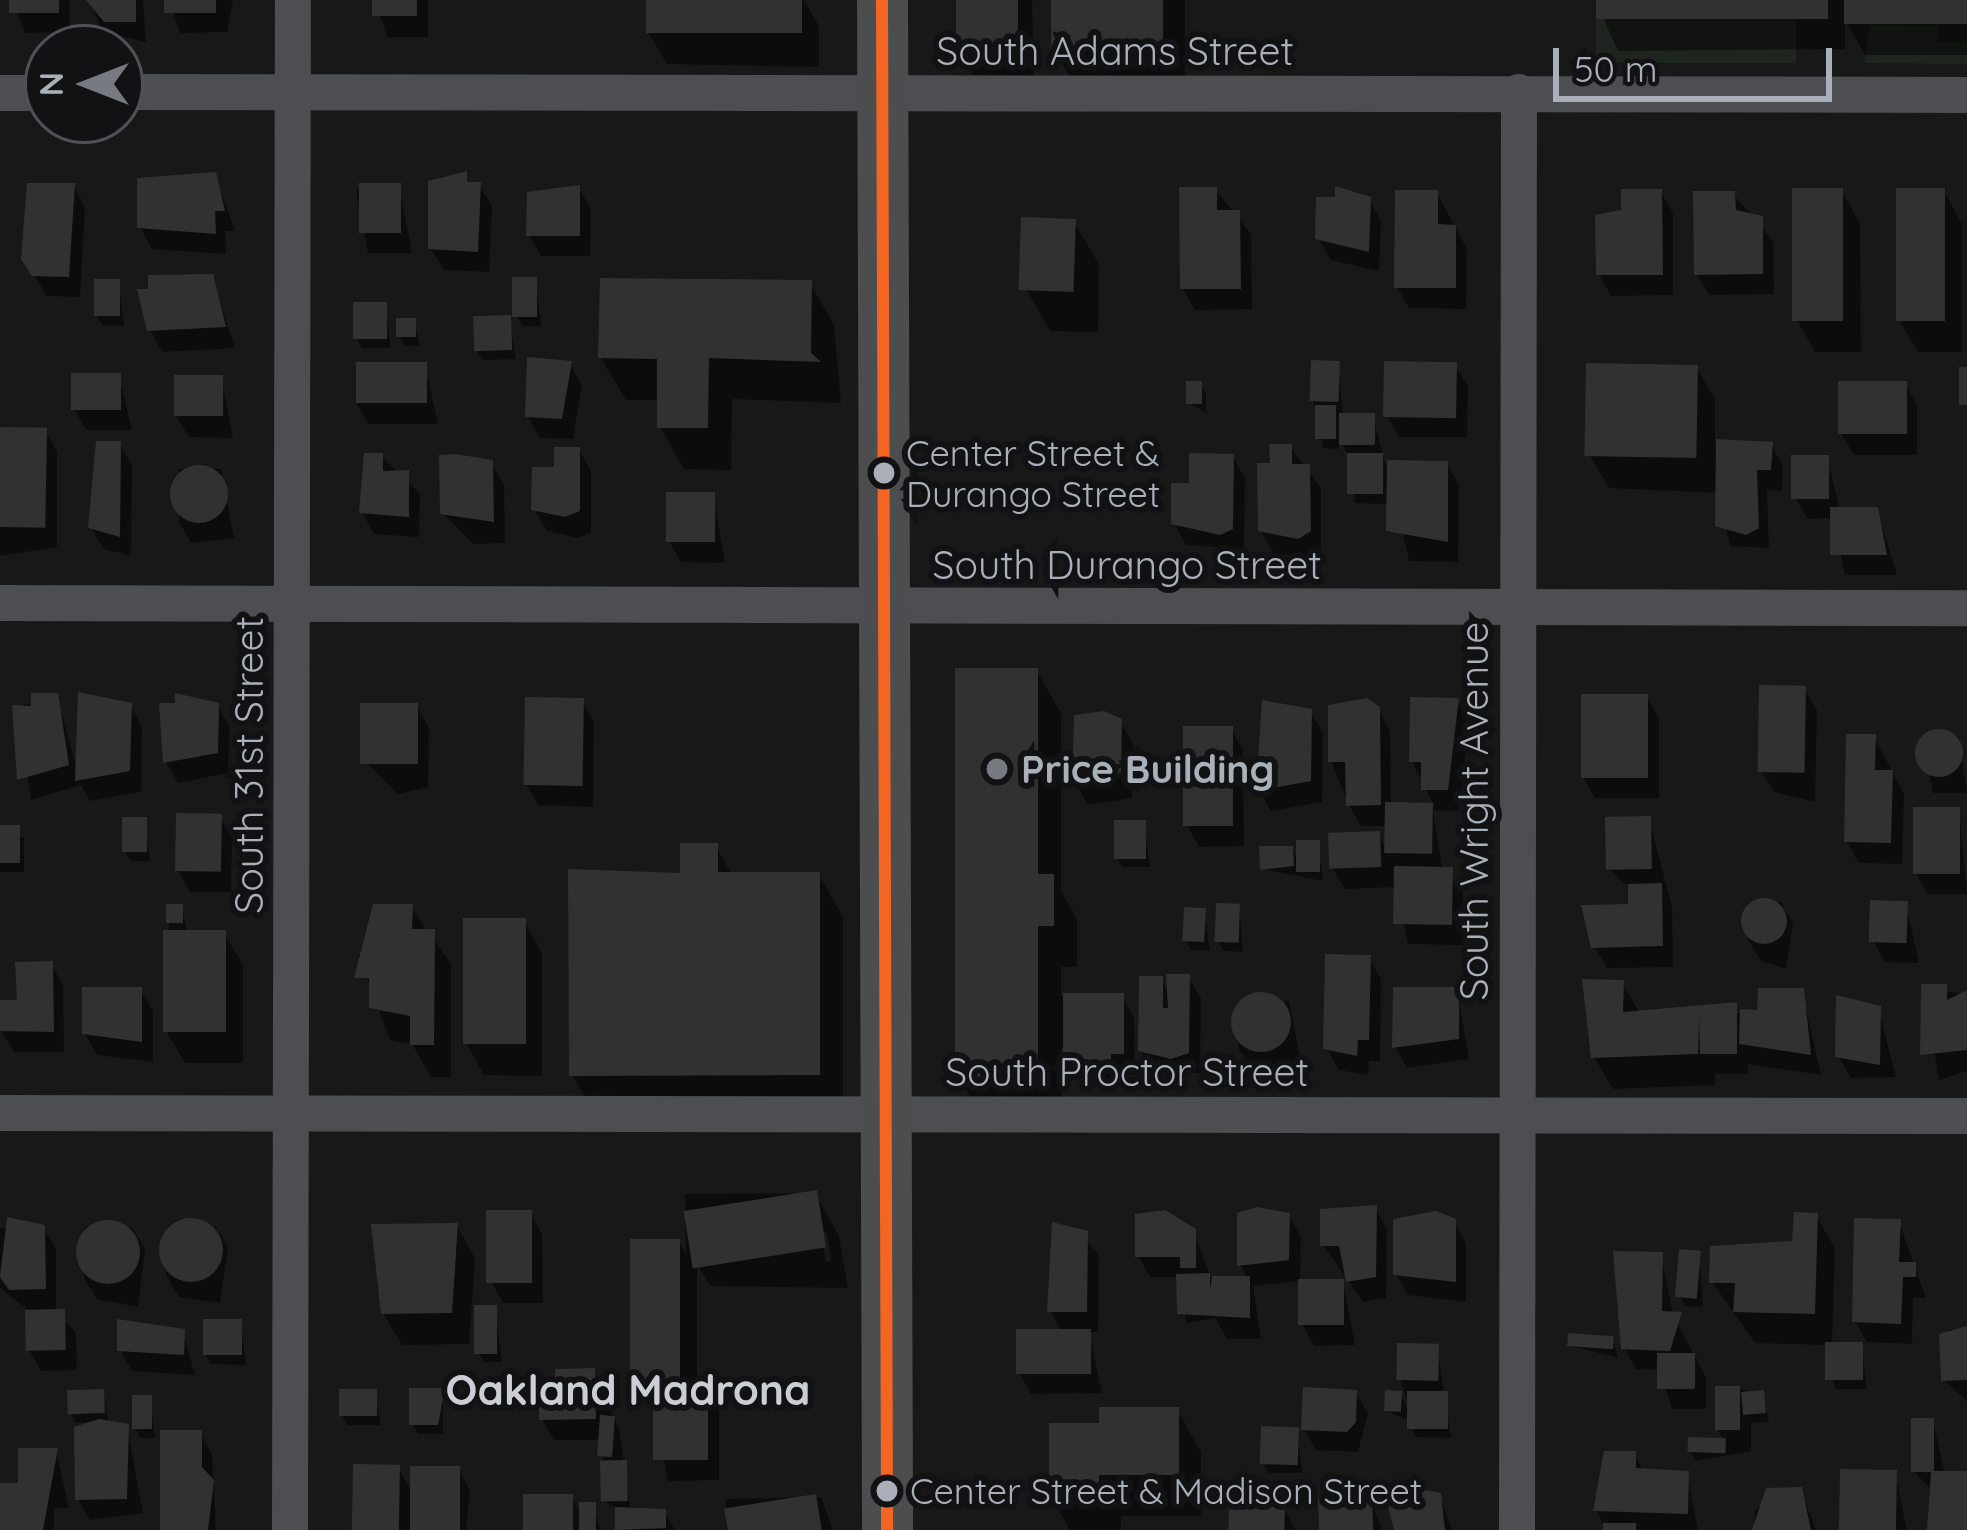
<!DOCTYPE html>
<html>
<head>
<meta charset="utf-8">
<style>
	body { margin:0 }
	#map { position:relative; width:1967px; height:1530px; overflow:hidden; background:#181818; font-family:Quicksand,sans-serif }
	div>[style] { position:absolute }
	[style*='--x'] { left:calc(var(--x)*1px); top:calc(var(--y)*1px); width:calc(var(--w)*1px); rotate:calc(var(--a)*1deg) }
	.green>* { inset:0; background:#1e251e; transform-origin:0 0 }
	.shadow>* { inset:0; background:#0007 }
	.building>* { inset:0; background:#313132; transform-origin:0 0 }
	.round { border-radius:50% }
	.street>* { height:36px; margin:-18px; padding:0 18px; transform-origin:18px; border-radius:18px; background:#4c4e51 }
	.secondary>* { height:51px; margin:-25.5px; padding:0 25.5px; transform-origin:25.5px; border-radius:25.5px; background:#4b4d4f }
	.bus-1>* { height:12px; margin:-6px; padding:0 6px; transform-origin:6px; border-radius:6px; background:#f26522 }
	.dots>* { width:33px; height:33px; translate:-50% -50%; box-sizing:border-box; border:6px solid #121214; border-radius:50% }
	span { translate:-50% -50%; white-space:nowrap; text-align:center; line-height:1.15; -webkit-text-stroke:12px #121214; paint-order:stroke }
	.bus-label { font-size:36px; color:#aab0b9 }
	.left { translate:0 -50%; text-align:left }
	.street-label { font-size:39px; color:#aab0b9 }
	.poi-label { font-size:39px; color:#aab0b9; font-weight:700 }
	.neighbourhood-label { font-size:42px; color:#cbcfd5; font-weight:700 }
	.north { position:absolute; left:24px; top:24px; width:120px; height:120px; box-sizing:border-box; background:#121214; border:3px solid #4f5156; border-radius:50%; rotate:270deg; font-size:33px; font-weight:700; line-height:48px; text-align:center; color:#aab0b9 }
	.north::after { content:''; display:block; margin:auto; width:42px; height:54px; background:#777b81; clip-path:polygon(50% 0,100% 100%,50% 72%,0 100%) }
	.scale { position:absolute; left:1553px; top:48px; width:279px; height:54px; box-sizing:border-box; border:6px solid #aab0b9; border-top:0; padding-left:15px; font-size:36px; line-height:42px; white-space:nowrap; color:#aab0b9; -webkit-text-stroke:9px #121214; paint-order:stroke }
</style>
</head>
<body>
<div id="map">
	<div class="green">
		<div style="left:1796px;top:18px;width:45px;height:200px;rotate:90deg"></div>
		<div style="clip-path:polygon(1870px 25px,1937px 26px,1937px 42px,1967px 42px,1967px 64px,1864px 63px)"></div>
	</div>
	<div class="shadow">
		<div style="clip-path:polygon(11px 0,69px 0,70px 32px,25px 33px)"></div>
		<div style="clip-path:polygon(90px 0,143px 0,146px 42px,102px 32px)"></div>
		<div style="clip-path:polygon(169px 0,233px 0,227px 32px,180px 33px)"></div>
		<div style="clip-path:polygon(375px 0,428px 0,428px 37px,387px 37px)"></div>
		<div style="clip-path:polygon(649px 0,804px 0,819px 26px,819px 67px,667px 64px,648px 32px)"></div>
		<div style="clip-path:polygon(962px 0,1032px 0,1034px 84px,978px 84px,960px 52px)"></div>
		<div style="clip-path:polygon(1054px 0,1185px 0,1185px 91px,1078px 92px,1054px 49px)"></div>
		<div style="clip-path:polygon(1595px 0,1967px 0,1967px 55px,1865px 55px,1845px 20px,1845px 49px,1618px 51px)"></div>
		<div style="clip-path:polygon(215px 175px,235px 231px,225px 231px,226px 254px,152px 249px,140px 227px)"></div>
		<div style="clip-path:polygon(444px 175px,479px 185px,492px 206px,489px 272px,444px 270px,431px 249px,431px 183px)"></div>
		<div style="clip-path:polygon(73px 186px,85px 207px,80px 297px,47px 296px,24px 259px)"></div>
		<div style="clip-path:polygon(399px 186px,412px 253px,368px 253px,356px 190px)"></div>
		<div style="clip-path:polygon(579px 188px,591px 209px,590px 256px,541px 256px,529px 235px)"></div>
		<div style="clip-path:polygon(1216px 190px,1251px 234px,1252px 309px,1195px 310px,1183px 289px)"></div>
		<div style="clip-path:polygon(1842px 191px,1860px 224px,1861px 352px,1815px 352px,1797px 320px)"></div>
		<div style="clip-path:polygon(1944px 191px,1962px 224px,1962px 352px,1918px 352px,1899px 320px)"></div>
		<div style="clip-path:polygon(1661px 192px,1673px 213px,1673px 295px,1611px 296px,1599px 275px,1624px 213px)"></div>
		<div style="clip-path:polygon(1437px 193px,1467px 249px,1466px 309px,1409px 308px,1397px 287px)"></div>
		<div style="clip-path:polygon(1733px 194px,1773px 241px,1774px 294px,1709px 295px,1697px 274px)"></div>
		<div style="clip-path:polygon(1369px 199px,1381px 221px,1379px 271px,1331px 260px,1318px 238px)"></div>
		<div style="clip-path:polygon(1074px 222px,1099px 264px,1098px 332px,1050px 331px,1026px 289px)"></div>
		<div style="clip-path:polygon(211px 277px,235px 348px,162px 352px,150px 330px)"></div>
		<div style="clip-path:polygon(536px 280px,541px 326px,522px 326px,516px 316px)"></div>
		<div style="clip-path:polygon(119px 282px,124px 326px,102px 325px,97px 316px)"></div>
		<div style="clip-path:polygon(810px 283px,834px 325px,841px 403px,732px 399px,731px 470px,684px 469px,660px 427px,660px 400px,626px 400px,601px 358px)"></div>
		<div style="clip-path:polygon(385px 305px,391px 348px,362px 348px,356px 338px)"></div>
		<div style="clip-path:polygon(509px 318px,516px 359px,482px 360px,476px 350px)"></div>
		<div style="clip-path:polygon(414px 321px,420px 346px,405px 346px,399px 336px)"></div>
		<div style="clip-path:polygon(1338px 363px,1343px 416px,1373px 416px,1385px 463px,1447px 464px,1459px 485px,1458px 562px,1409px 561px,1391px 477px,1386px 504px,1355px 503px,1348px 454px,1339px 438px,1339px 449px,1323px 448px,1313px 400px)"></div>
		<div style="clip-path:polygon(570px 364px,582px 385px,573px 439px,540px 438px,528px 417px)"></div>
		<div style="clip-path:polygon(425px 365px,438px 424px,368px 424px,356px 403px)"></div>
		<div style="clip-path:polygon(1455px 365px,1468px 386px,1467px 437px,1399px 437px,1387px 416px)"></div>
		<div style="clip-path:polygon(1696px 367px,1715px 399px,1715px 442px,1771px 444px,1783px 466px,1782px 491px,1767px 490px,1769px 548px,1730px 546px,1718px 493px,1609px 488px,1590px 456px)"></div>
		<div style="clip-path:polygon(119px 376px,132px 430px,86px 430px,74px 409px)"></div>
		<div style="clip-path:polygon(221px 378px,233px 438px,189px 437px,176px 416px)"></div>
		<div style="clip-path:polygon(1200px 384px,1206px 394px,1206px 413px,1189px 403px)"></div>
		<div style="clip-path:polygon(1905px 384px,1917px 405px,1917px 455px,1854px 455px,1841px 433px)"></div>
		<div style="clip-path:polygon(45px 430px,57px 452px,57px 547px,0 556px,0 526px)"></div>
		<div style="clip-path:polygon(119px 444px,132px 465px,131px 556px,104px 549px,91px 528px)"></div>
		<div style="clip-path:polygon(1290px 447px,1321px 488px,1321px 553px,1311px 559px,1273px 552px,1261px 531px,1273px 466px)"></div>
		<div style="clip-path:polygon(579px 450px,591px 471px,591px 532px,578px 538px,547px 531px,534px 509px)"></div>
		<div style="clip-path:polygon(381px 456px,420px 494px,419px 537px,374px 534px,362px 512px)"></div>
		<div style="clip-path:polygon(1233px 457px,1245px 478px,1244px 549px,1186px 545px,1174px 523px,1192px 487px)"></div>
		<div style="clip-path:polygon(1827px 458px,1840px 510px,1877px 510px,1897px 575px,1845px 575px,1833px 518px,1808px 519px,1795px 498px)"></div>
		<div style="clip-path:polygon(491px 463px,504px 484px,505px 543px,473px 544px,443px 513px)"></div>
		<div style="clip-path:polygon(179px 469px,221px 469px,234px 538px,191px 543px,179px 522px)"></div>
		<div style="clip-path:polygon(713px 495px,725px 563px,681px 562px,669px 541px)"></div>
		<div style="clip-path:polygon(1037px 671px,1061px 713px,1061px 891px,1077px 919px,1077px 967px,1061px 967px,1061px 996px,1122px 996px,1134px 1017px,1135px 1075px,1122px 1075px,1122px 1087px,1091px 1087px,1061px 1046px,1061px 1118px,983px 1118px,958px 1076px)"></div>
		<div style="clip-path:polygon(1804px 689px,1817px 710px,1815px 802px,1774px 792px,1761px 771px)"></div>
		<div style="clip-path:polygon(57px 697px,75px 762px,130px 705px,142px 727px,141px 792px,90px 801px,81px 785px,31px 800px,15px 707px)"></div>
		<div style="clip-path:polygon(1646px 697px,1659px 718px,1659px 798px,1595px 798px,1583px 777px)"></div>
		<div style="clip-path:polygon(1457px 700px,1469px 721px,1459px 811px,1433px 810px,1442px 869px,1463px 891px,1463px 945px,1408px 944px,1396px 887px,1345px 889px,1332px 868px,1378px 834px,1387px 850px,1388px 826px,1361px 826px,1349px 805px,1331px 761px,1331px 707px,1378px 709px,1390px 731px,1391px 805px,1434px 806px,1412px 761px)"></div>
		<div style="clip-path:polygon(582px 701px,594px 722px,593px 807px,538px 805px,526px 784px)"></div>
		<div style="clip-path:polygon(1264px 703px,1310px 711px,1323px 733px,1322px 802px,1271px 811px,1259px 790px)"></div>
		<div style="clip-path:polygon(217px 705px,230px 727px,228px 773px,178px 783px,166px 762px,178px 706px)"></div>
		<div style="clip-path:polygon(417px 706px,429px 728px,428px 787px,398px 794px,368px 764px)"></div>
		<div style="clip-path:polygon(1120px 722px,1133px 743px,1132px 798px,1088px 805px,1076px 784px)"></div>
		<div style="clip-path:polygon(1231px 729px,1243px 750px,1244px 846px,1199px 847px,1187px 826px)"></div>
		<div style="clip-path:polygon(1874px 737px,1904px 794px,1902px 864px,1859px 863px,1847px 842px)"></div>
		<div style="clip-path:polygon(1923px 737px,1959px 737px,1967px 793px,1933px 793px)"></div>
		<div style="clip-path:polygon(1959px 810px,1967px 894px,1928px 894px,1916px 873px)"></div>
		<div style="clip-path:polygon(220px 817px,232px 838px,231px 892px,190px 892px,178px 871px)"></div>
		<div style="clip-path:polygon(1649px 819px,1672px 907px,1673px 967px,1607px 968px,1594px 946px,1631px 907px,1631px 890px,1609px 869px)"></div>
		<div style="clip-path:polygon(145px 820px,150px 861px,131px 861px,125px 851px)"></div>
		<div style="clip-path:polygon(1144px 823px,1150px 867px,1122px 867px,1117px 858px)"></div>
		<div style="clip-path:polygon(0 828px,24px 838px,24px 872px,0 872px)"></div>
		<div style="clip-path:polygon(1318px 843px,1323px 881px,1263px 869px,1292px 849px,1299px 862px)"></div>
		<div style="clip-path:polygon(716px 846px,732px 875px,819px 875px,843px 917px,843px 1116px,596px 1117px,572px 1075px,683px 876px)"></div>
		<div style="clip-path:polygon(1749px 902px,1781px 902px,1793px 923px,1786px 969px,1761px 961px,1748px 940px)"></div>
		<div style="clip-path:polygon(1906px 904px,1919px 963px,1885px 962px,1873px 941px)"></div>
		<div style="clip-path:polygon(182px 907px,187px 933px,224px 933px,243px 965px,243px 1063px,185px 1063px,166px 1031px,169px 922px)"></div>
		<div style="clip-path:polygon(411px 907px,451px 964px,451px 1077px,431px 1077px,412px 1044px,390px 1040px,358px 954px,371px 954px)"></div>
		<div style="clip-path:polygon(1239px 907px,1243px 952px,1224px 951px,1218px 942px)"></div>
		<div style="clip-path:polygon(1204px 911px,1210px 950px,1191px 950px,1186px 940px)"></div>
		<div style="clip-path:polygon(524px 921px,542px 953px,542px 1076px,484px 1075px,466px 1043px)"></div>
		<div style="clip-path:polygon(1369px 958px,1381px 979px,1380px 1061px,1369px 1061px,1368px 1075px,1339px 1070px,1326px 1048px)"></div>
		<div style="clip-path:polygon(51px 964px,63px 985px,64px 1052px,14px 1052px,1px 1031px)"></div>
		<div style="clip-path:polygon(1188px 977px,1201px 998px,1200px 1073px,1154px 1072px,1141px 1051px,1161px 979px,1170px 996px)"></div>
		<div style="clip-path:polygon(1622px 983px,1641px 1015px,1760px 1013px,1802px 991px,1821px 1075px,1748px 1064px,1748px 1074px,1715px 1074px,1715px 1085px,1613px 1089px,1594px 1057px)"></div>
		<div style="clip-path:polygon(1924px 987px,1967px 995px,1967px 1071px,1939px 1080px)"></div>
		<div style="clip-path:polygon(140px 990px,153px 1011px,153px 1062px,97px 1055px,85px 1034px)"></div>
		<div style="clip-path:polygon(1457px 990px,1469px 1059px,1407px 1068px,1395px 1047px)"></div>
		<div style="clip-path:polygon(1839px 998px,1878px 1008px,1896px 1077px,1851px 1078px,1838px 1056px)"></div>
		<div style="clip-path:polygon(1238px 1001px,1289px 1001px,1301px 1063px,1250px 1068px,1238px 1047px)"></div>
		<div style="clip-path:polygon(evenodd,815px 1193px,839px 1236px,848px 1288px,710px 1286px,697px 1264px,697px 1386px,719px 1407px,719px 1480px,668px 1481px,656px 1416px,633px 1384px,679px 1242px,686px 1254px,685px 1194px,815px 1193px,821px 1232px,827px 1232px,831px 1261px,826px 1262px,821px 1232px)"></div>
		<div style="clip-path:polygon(1375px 1208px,1387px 1229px,1386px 1298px,1363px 1302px,1323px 1245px)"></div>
		<div style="clip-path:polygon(530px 1213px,542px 1234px,543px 1303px,503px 1303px,491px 1282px)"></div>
		<div style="clip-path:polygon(1165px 1213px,1193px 1231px,1215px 1287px,1248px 1279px,1240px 1265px,1289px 1216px,1301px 1237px,1300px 1281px,1253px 1286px,1261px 1339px,1227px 1339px,1215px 1318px,1186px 1323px,1183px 1277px,1150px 1277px,1138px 1256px)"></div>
		<div style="clip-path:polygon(1816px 1216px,1835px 1248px,1832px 1345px,1862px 1345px,1867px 1389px,1835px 1389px,1828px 1345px,1755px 1343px,1712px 1282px,1795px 1244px)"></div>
		<div style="clip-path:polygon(181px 1219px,216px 1227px,228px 1248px,220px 1303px,179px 1297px,166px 1275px,166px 1227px)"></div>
		<div style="clip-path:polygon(1454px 1222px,1466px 1243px,1466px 1302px,1408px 1295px,1396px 1274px)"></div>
		<div style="clip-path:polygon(1899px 1222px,1926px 1298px,1913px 1297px,1912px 1344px,1867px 1342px,1855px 1321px)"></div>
		<div style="clip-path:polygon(457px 1226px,475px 1258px,469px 1344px,402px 1345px,383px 1313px)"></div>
		<div style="clip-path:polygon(1073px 1226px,1099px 1255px,1098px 1332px,1089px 1332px,1102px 1393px,1031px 1394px,1019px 1373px,1062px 1332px,1050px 1311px,1051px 1233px)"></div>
		<div style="clip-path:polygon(85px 1227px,132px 1228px,145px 1249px,138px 1307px,97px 1299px,84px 1278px)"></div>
		<div style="clip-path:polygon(0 1228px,43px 1228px,56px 1249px,56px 1312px,76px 1333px,77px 1370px,41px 1371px,29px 1350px,28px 1310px,0 1288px)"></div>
		<div style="clip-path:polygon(1699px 1254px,1703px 1307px,1686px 1306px,1680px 1297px)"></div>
		<div style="clip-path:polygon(1661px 1255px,1673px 1315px,1706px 1377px,1706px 1409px,1672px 1409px,1660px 1370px,1636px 1369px,1624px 1348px)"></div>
		<div style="clip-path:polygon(1343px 1282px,1355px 1345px,1314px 1346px,1302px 1324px)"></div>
		<div style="clip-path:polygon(495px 1308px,502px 1362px,484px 1362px,478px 1353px)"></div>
		<div style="clip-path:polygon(241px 1322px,246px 1365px,211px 1364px,205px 1355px)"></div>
		<div style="clip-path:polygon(1948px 1330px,1967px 1331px,1967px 1401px,1944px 1380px)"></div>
		<div style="clip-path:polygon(183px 1332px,195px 1375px,132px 1371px,120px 1350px)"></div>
		<div style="clip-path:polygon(1613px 1339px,1618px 1358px,1571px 1346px)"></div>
		<div style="clip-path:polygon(1437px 1347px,1451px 1438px,1415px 1437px,1410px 1421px,1387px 1411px,1400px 1394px,1410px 1411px,1400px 1379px)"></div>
		<div style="clip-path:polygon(593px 1371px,619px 1428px,631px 1511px,664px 1512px,675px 1530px,618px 1530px,618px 1510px,604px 1501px,603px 1440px,554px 1440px,542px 1419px,558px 1390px)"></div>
		<div style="clip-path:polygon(1738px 1389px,1763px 1393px,1769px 1422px,1751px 1423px,1751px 1451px,1696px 1461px,1690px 1451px,1724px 1441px,1718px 1430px)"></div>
		<div style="clip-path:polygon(443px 1391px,443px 1434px,418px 1434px,412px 1424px)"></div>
		<div style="clip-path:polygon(103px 1392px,109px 1422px,76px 1423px,71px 1413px)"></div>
		<div style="clip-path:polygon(375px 1392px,381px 1425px,348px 1425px,342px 1416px)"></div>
		<div style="clip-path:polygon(1356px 1393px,1368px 1413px,1358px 1452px,1316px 1450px,1304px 1429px)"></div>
		<div style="clip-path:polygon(150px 1398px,155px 1438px,140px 1438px,135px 1428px)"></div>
		<div style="clip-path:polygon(1177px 1410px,1201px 1452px,1201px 1516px,1121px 1516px,1121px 1530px,1070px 1530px,1052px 1499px,1101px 1426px)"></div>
		<div style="clip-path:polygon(1933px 1421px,1945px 1474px,1967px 1478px,1967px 1530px,1931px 1530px,1933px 1492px,1914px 1471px)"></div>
		<div style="clip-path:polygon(127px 1427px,143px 1513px,90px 1520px,78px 1499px)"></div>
		<div style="clip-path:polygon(1297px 1430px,1302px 1473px,1268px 1473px,1263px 1463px)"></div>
		<div style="clip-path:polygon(200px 1433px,212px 1454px,216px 1530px,163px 1530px)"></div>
		<div style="clip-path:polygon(56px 1451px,69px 1508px,54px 1508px,54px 1530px,0 1530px,0 1486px,21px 1486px)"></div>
		<div style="clip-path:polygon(1634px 1454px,1644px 1472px,1687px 1474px,1698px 1530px,1606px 1530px,1596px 1510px)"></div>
		<div style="clip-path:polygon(398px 1468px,412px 1492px,458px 1469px,470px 1490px,466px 1530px,355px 1530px)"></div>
		<div style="clip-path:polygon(1895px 1473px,1907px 1530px,1842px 1530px)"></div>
		<div style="clip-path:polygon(1385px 1486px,1440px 1496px,1452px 1530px,1397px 1530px)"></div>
		<div style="clip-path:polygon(1801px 1490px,1816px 1530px,1755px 1530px,1754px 1510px)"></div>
		<div style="clip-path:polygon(571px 1497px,582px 1516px,594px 1505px,600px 1530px,526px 1530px)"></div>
		<div style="clip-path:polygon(821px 1497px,833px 1530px,726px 1530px,726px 1499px)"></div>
		<div style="clip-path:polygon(1370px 1498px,1382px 1530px,1321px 1530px)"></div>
		<div style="clip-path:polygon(1283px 1505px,1295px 1530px,1231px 1530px)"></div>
	</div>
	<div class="building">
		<div style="left:9px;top:0;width:50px;height:13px"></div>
		<div style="clip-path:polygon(86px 0,136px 0,136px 22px,104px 22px)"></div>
		<div style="left:164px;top:0;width:52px;height:13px"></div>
		<div style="left:372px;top:0;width:45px;height:16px"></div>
		<div style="left:646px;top:0;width:156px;height:33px"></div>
		<div style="left:956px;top:0;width:62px;height:53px"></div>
		<div style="left:1051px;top:0;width:112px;height:50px"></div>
		<div style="left:1596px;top:0;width:232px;height:19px"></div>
		<div style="left:1844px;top:0;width:123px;height:24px"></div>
		<div style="clip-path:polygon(467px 171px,467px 182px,481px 182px,478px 252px,428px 249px,428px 181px)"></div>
		<div style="clip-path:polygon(216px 172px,225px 211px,215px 211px,216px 234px,137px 228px,137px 178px)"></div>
		<div style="clip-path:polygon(27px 183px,75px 183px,69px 277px,32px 276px,21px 259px)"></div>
		<div style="left:359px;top:183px;width:42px;height:50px"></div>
		<div style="clip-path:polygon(580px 185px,580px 236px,526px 236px,527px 192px)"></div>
		<div style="clip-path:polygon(1335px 186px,1371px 197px,1369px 252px,1315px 239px,1316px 197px,1335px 197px)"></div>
		<div style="clip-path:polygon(1179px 187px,1217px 187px,1217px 210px,1240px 210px,1241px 289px,1180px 289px)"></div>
		<div style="left:1843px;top:188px;width:133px;height:51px;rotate:90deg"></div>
		<div style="left:1896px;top:188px;width:49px;height:133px"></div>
		<div style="clip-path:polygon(1621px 189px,1662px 189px,1663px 275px,1596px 275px,1595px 215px,1621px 210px)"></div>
		<div style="clip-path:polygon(1395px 190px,1438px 190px,1438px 224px,1456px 225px,1456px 288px,1394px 288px)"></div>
		<div style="clip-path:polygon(1693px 191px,1735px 191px,1736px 210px,1763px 216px,1763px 274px,1694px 275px)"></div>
		<div style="left:1021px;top:217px;width:55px;height:73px;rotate:2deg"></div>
		<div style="clip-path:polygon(213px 274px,226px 327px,147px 331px,137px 289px,148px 289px,148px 275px)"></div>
		<div style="left:512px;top:277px;width:25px;height:40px"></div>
		<div style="clip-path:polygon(600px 278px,812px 280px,811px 353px,821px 362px,709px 358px,708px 428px,657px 428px,657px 359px,598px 358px)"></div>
		<div style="left:94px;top:279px;width:26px;height:37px"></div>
		<div style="left:353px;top:302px;width:34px;height:37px"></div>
		<div style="left:511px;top:315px;width:35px;height:38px;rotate:88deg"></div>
		<div style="left:396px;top:318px;width:20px;height:19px"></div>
		<div style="clip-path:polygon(527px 357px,572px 361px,562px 419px,525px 417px)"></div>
		<div style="left:1311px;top:360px;width:29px;height:41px;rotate:2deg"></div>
		<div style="left:1384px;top:361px;width:73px;height:56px;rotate:1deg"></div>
		<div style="left:356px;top:362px;width:71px;height:41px"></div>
		<div style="left:1586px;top:363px;width:112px;height:93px;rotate:1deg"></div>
		<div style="left:1959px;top:367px;width:8px;height:38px"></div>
		<div style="left:71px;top:373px;width:50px;height:37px"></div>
		<div style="left:174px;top:375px;width:49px;height:41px"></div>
		<div style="left:1186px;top:381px;width:16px;height:23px"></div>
		<div style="left:1838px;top:381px;width:69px;height:53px"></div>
		<div style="left:1315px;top:405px;width:21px;height:34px"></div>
		<div style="left:1339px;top:413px;width:36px;height:32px"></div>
		<div style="left:0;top:427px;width:47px;height:100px;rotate:1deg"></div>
		<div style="clip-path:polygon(1716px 439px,1773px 442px,1771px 470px,1757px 470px,1759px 528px,1746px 535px,1715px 526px)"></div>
		<div style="clip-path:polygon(96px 441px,121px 441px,120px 537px,88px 528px)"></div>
		<div style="clip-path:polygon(1269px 444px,1292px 444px,1292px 464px,1310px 464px,1311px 531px,1298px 539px,1258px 531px,1257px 463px,1270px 463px)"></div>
		<div style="clip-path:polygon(554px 447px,580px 447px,580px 511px,565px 517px,531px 510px,532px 467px,554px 467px)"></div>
		<div style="clip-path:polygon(364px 453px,383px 453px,383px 471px,409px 470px,409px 517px,359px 513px)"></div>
		<div style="clip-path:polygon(1189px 453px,1234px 454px,1233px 529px,1220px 535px,1171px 524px,1171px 483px,1189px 483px)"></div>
		<div style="left:1347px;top:453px;width:36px;height:41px"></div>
		<div style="clip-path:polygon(455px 454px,493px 460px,494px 522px,440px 514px,439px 455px)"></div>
		<div style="left:1791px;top:455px;width:38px;height:44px"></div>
		<div style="clip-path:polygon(1387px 460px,1448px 461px,1448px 542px,1386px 531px)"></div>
		<div class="round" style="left:170px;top:465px;width:58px;height:58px"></div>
		<div style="left:666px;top:492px;width:49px;height:50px"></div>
		<div style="clip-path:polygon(1830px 507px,1878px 507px,1887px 555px,1830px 555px)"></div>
		<div style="clip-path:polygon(955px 668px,1038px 668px,1038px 874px,1054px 874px,1054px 926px,1038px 926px,1038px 1077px,955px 1077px)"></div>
		<div style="left:1759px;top:685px;width:47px;height:87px;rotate:1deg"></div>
		<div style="clip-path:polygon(78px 692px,132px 703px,130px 771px,75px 781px)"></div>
		<div style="clip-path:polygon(31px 693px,58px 693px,69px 765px,17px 780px,12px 705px,31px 706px)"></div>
		<div style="clip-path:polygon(175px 693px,219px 703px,218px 753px,163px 763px,159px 703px,175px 703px)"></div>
		<div style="left:1581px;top:694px;width:67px;height:84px"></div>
		<div style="left:525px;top:697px;width:59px;height:88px;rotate:1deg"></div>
		<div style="clip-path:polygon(1410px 697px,1459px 698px,1448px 790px,1421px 790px,1421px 762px,1409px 762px)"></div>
		<div style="clip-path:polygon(1367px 698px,1380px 707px,1381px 805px,1346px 806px,1345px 762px,1328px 762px,1328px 705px)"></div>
		<div style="clip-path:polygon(1262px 700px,1312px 709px,1311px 781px,1256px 791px)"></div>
		<div style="left:360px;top:703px;width:58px;height:61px"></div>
		<div style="clip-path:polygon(1104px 711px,1122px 719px,1121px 777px,1072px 785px,1074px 715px)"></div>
		<div style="left:1183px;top:726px;width:50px;height:100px"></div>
		<div class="round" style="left:1915px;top:729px;width:48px;height:48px"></div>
		<div style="clip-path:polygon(1846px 734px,1876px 734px,1875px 770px,1893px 770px,1891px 843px,1844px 842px)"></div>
		<div style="left:1385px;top:802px;width:48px;height:51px;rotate:1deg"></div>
		<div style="left:1913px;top:807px;width:47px;height:67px"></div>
		<div style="left:176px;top:813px;width:46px;height:58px;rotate:1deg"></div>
		<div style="left:1651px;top:816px;width:53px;height:46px;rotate:89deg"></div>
		<div style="left:122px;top:817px;width:25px;height:35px"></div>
		<div style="left:1114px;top:820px;width:32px;height:39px"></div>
		<div style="left:0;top:825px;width:20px;height:38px"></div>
		<div style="left:1380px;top:831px;width:36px;height:52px;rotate:88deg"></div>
		<div style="left:1320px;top:840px;width:32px;height:24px;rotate:90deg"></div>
		<div style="clip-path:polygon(680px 843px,718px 843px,718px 872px,820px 872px,820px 1075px,569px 1076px,568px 869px,680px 873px)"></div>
		<div style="clip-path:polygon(1259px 846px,1293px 846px,1294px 866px,1260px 870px)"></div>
		<div style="left:1394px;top:866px;width:59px;height:58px;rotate:1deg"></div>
		<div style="clip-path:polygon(1662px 883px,1663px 946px,1591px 948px,1581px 905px,1628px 904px,1628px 884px)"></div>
		<div class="round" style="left:1741px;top:898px;width:46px;height:46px"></div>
		<div style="left:1870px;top:900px;width:38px;height:42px;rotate:2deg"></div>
		<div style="left:1216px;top:903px;width:24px;height:39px;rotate:2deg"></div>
		<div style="left:166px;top:904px;width:17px;height:19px"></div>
		<div style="clip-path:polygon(373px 904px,413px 904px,412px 929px,435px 929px,434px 1045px,410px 1045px,410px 1016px,369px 1008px,369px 978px,354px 978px)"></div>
		<div style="left:1184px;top:907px;width:22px;height:34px;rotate:3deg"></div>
		<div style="left:463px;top:918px;width:63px;height:126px"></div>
		<div style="left:163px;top:930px;width:63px;height:102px"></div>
		<div style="clip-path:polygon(1325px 954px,1371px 955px,1369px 1040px,1358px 1040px,1357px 1056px,1323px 1049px)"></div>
		<div style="clip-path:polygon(53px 961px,54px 1032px,0 1031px,0 1000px,17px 1000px,15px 962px)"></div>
		<div style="clip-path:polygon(1166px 974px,1190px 974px,1189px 1053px,1171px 1059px,1138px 1051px,1139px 976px,1163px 976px,1163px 1008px,1168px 1008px)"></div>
		<div style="clip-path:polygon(1582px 979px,1624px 980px,1623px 1012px,1737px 1002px,1737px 1054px,1700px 1054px,1699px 1018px,1698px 1054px,1591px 1058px)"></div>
		<div style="clip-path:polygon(1921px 984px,1947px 984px,1947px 1000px,1967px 990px,1967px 1050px,1920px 1055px)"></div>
		<div style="clip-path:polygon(82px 987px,142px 987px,142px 1042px,82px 1034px)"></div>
		<div style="clip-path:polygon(1393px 987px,1459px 987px,1459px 1039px,1392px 1048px)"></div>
		<div style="clip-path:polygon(1758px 988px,1804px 988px,1811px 1055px,1739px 1044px,1740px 1009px,1757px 1010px)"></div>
		<div class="round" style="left:1231px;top:992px;width:60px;height:60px"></div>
		<div style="clip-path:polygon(1063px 993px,1124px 993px,1124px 1054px,1111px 1054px,1111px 1067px,1063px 1056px)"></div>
		<div style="clip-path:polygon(1836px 995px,1881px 1006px,1880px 1065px,1835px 1057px)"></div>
		<div style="left:817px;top:1190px;width:58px;height:135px;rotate:81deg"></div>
		<div style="clip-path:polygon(1377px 1205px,1376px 1277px,1346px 1282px,1339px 1246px,1320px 1246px,1320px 1209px)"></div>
		<div style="clip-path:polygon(1257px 1207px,1290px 1213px,1289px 1260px,1237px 1266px,1237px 1213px)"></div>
		<div style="left:486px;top:1210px;width:46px;height:73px"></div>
		<div style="clip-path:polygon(1165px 1210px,1196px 1229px,1196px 1268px,1180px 1268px,1180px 1257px,1135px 1257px,1135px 1214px)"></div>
		<div style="clip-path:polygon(1436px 1211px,1456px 1219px,1456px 1282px,1393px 1275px,1393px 1219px)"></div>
		<div style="clip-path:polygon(1794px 1212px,1818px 1213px,1815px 1314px,1733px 1312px,1735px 1283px,1709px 1283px,1710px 1246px,1792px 1241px)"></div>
		<div style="clip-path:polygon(7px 1217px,45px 1225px,46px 1289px,9px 1290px,0 1277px)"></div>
		<div style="clip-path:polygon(1854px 1218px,1901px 1219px,1899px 1262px,1916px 1262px,1916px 1277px,1903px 1277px,1901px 1324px,1852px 1322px)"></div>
		<div class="round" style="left:159px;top:1218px;width:64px;height:64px"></div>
		<div class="round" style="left:76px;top:1220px;width:64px;height:64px"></div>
		<div style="clip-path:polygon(1052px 1222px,1088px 1231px,1087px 1312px,1047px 1312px)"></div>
		<div style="clip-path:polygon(458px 1223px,452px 1313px,381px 1314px,371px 1224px)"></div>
		<div style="clip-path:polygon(630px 1239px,680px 1239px,680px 1382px,708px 1382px,708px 1460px,653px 1460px,653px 1385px,630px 1385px)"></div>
		<div style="left:1679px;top:1249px;width:22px;height:48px;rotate:5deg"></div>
		<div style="clip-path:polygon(1613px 1251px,1663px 1252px,1662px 1311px,1682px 1312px,1670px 1351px,1621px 1349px)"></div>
		<div style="clip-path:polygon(1210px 1273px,1210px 1290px,1212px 1276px,1250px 1276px,1250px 1318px,1177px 1314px,1176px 1274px)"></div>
		<div style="left:1344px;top:1279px;width:46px;height:46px;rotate:90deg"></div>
		<div style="left:474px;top:1305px;width:23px;height:49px"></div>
		<div style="left:65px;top:1309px;width:41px;height:40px;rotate:89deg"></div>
		<div style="clip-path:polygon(117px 1319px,185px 1329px,184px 1355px,117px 1351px)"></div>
		<div style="left:203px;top:1319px;width:39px;height:36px"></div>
		<div style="clip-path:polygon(1967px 1326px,1967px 1380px,1941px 1381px,1939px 1334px)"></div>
		<div style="left:1016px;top:1329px;width:75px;height:45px"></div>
		<div style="left:1568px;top:1333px;width:46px;height:13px;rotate:4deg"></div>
		<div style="left:1825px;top:1342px;width:38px;height:38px"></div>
		<div style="left:1397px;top:1343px;width:42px;height:37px;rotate:1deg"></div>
		<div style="left:1657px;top:1353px;width:38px;height:36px"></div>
		<div style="clip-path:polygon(595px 1368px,596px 1419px,539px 1420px,539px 1388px,555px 1388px,555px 1369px)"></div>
		<div style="left:1715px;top:1386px;width:25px;height:44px"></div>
		<div style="clip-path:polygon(1303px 1387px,1357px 1390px,1356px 1422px,1347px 1432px,1301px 1430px)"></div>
		<div style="clip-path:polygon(409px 1388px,445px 1388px,438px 1425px,409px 1425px)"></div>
		<div style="left:104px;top:1389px;width:24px;height:37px;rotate:88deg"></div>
		<div style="left:339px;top:1389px;width:38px;height:27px"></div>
		<div style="left:1385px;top:1390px;width:17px;height:21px;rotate:3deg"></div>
		<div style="left:1764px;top:1390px;width:23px;height:23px;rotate:85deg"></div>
		<div style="left:1407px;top:1391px;width:41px;height:38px"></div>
		<div style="left:132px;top:1395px;width:20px;height:34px"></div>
		<div style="clip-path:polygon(1099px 1407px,1179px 1407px,1179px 1475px,1099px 1475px,1099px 1500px,1049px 1500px,1049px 1423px,1099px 1423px)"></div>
		<div style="left:600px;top:1415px;width:15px;height:41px;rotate:4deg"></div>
		<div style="clip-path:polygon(1911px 1418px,1934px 1418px,1934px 1471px,1967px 1471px,1967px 1530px,1927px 1530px,1931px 1472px,1911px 1472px)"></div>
		<div style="clip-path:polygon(99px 1419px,129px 1424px,127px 1499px,75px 1500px,74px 1427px)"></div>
		<div style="left:1261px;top:1426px;width:38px;height:38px;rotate:2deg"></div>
		<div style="clip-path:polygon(160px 1430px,202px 1430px,202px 1467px,214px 1480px,208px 1530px,160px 1530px)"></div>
		<div style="left:1688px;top:1437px;width:38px;height:15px;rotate:2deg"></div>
		<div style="clip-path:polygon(18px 1448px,58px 1448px,43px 1530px,0 1530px,0 1483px,18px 1483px)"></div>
		<div style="clip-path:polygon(1604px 1451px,1636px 1451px,1636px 1468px,1689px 1471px,1688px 1514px,1593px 1511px)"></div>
		<div style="left:627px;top:1460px;width:41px;height:27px;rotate:89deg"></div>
		<div style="left:353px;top:1464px;width:47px;height:66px;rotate:1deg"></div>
		<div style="left:410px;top:1466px;width:50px;height:64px"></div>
		<div style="left:1840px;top:1469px;width:57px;height:61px;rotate:1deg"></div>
		<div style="clip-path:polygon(1382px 1482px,1441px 1493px,1445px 1530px,1394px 1530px)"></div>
		<div style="clip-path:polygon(1802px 1487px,1811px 1530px,1752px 1530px,1766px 1488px)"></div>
		<div style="left:523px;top:1494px;width:50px;height:36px"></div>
		<div style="left:816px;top:1494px;width:36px;height:93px;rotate:81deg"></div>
		<div style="left:1372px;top:1495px;width:35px;height:54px;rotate:88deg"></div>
		<div style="left:1229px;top:1501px;width:56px;height:29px;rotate:1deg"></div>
		<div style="left:579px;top:1502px;width:17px;height:28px"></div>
		<div style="clip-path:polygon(615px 1507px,666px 1509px,666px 1528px,615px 1530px)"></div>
		<div style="left:1603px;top:1523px;width:33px;height:7px"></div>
	</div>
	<div class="street">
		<div style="--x:120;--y:92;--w:1847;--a:0.09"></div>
		<div style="--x:0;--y:93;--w:48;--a:0"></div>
		<div style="--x:0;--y:603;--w:1967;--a:0.15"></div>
		<div style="--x:0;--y:1113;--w:1967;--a:0.09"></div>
		<div style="--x:290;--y:1530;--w:1530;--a:-89.89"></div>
		<div style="--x:1517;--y:1530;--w:1438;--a:-89.92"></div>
	</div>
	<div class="secondary">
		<div style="--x:882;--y:0;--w:1530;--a:89.81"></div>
	</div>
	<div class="bus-1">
		<div style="--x:882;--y:0;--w:1530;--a:89.81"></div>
	</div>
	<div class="dots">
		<div style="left:884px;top:473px;background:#aab0b9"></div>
		<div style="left:997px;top:769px;background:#777b81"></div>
		<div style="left:887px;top:1491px;background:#aab0b9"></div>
	</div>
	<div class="bus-label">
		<span class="left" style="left:906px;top:473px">Center Street &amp;<br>Durango Street</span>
		<span class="left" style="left:910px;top:1491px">Center Street &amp; Madison Street</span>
	</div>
	<div class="street-label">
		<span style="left:1115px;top:51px">South Adams Street</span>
		<span style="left:1127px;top:565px">South Durango Street</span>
		<span style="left:249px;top:765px;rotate:-90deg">South 31st Street</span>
		<span style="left:1474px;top:811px;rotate:-90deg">South Wright Avenue</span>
		<span style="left:1127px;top:1072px">South Proctor Street</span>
	</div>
	<div class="poi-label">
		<span class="left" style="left:1021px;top:769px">Price Building</span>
	</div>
	<div class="neighbourhood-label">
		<span style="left:628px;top:1390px">Oakland Madrona</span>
	</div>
	<div class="north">N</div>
	<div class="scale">50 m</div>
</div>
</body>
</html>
